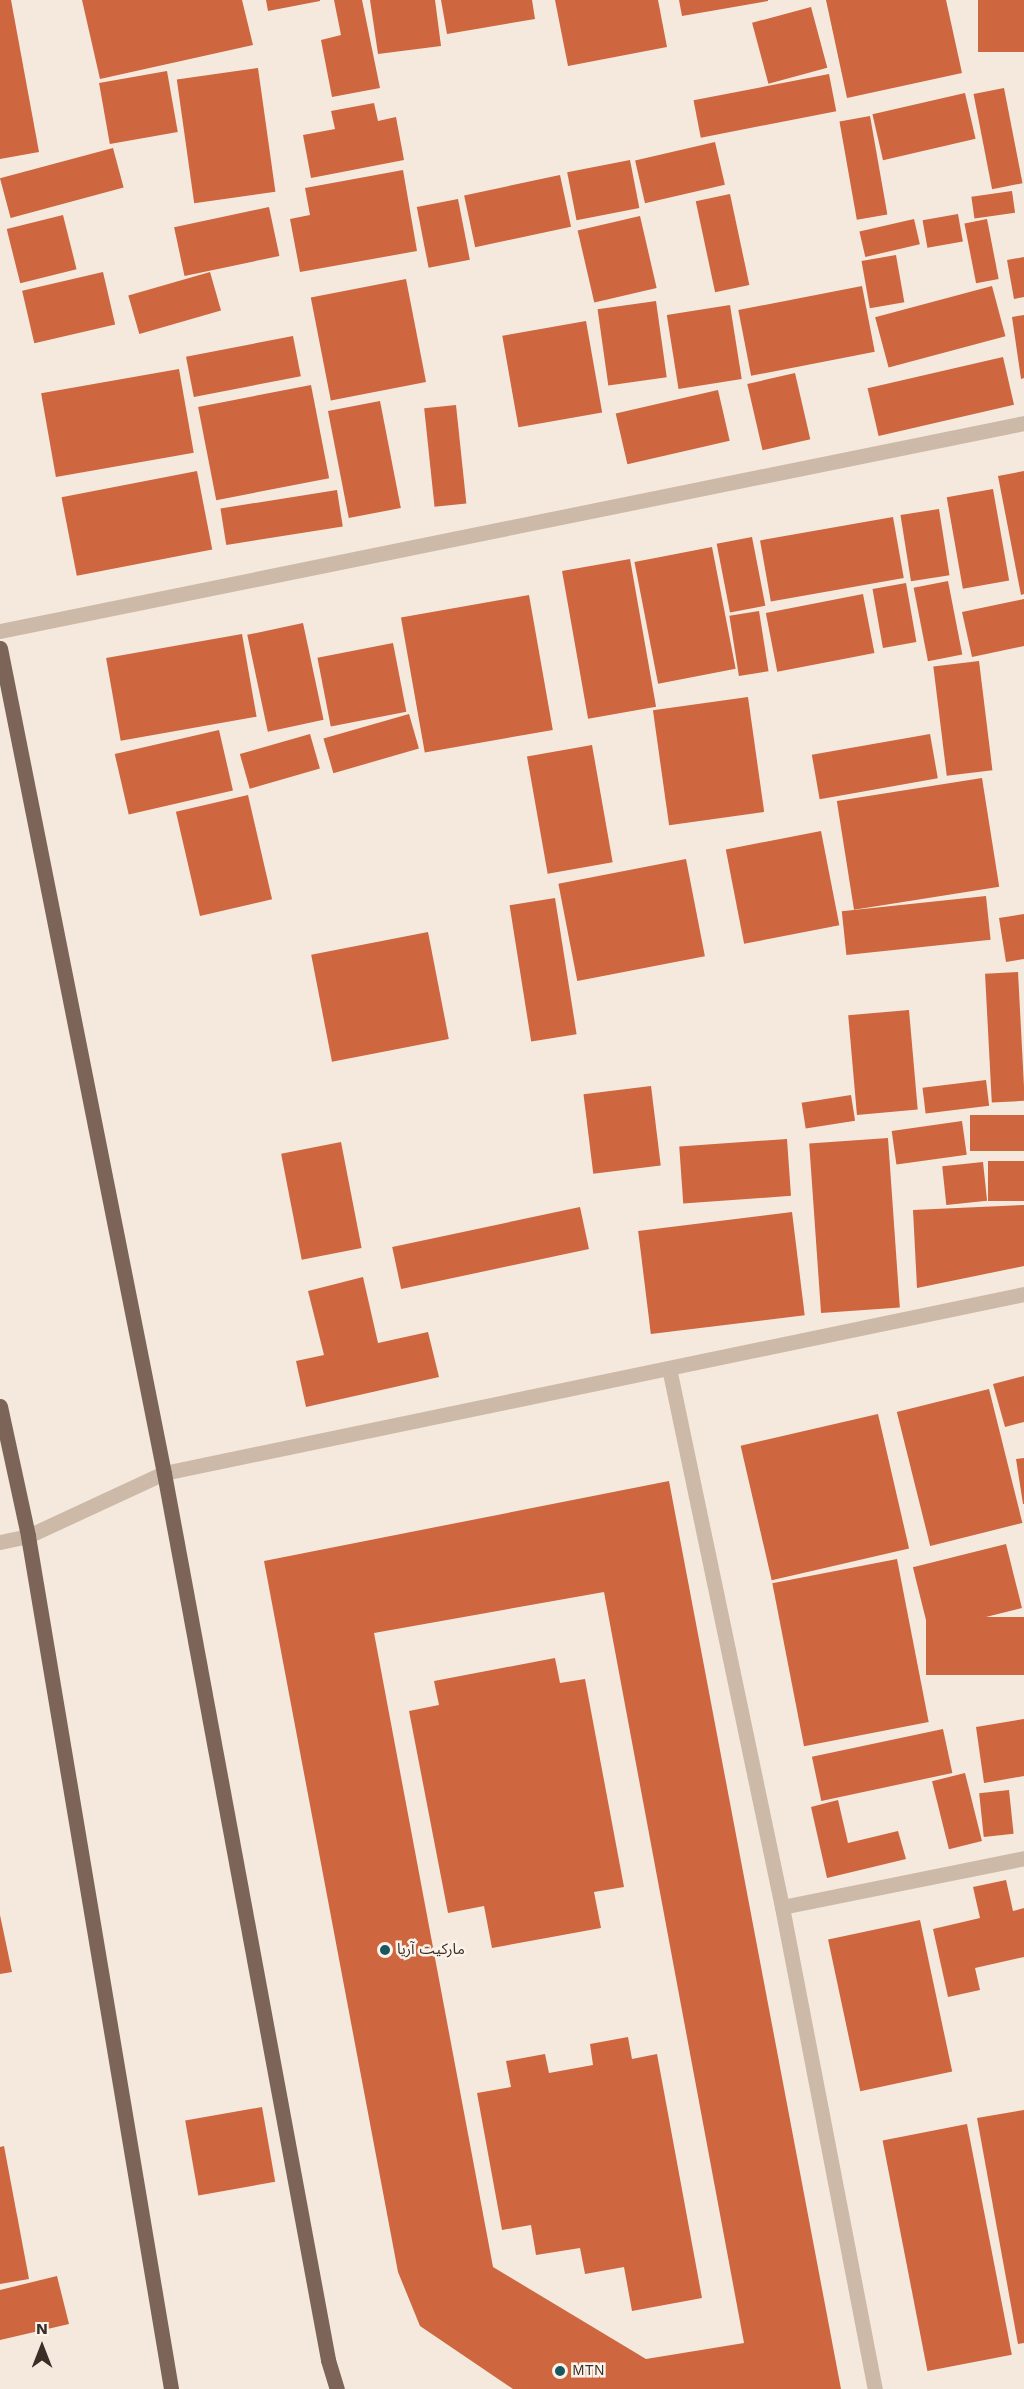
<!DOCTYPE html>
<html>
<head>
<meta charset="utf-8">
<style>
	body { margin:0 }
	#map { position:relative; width:1024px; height:2389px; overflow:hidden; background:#f4e9dc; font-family:"Work Sans","Noto Sans Arabic",sans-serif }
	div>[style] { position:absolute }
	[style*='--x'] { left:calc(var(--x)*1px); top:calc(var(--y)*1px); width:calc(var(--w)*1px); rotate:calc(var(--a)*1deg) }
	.building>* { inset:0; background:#ce6640; transform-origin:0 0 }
	.street>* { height:15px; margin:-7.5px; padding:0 7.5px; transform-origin:7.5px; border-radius:7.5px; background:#cdb9a7 }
	.primary>* { height:15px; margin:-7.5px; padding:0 7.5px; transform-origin:7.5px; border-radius:7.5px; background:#7c6558 }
	.dots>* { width:16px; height:16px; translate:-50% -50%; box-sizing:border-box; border:3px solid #fbf3e9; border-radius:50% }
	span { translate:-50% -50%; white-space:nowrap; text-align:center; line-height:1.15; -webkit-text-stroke:5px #fbf3e9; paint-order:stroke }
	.poi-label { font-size:15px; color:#392e28 }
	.left { translate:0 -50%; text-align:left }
	.north { position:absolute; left:12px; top:2317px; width:60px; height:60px; -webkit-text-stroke:4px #fbf3e9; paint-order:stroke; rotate:0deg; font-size:16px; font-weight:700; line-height:24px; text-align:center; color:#392e28 }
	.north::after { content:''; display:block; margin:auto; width:21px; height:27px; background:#392e28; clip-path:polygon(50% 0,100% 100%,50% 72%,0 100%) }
</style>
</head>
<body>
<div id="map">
	<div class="building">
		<div style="clip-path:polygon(0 0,11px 0,39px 152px,0 159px)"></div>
		<div style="clip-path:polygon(82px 0,242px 0,253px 45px,100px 79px)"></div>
		<div style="clip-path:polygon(266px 0,320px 0,320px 1px,268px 11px)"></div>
		<div style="clip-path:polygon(334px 0,362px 0,380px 88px,332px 97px,321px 40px,341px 35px)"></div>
		<div style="clip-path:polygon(370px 0,435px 0,441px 46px,378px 54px)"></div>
		<div style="clip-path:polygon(441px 0,532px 0,535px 19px,447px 34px)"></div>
		<div style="clip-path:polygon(555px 0,658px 0,667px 47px,568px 66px)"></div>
		<div style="clip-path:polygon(679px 0,768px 0,768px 1px,682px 16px)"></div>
		<div style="clip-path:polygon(826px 0,946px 0,962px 73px,847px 98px)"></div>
		<div style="left:978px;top:0;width:46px;height:52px"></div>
		<div style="left:811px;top:7px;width:63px;height:61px;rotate:75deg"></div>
		<div style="left:258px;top:68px;width:125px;height:82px;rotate:82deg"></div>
		<div style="left:167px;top:71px;width:62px;height:69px;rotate:80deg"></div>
		<div style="left:829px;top:74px;width:38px;height:138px;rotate:79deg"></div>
		<div style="left:1004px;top:88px;width:97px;height:31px;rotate:79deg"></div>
		<div style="left:965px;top:93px;width:47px;height:95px;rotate:77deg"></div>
		<div style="clip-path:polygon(374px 103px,378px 121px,396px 117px,404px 160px,311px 178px,303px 135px,335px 129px,331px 111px)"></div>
		<div style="left:870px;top:116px;width:100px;height:31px;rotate:80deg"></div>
		<div style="left:715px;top:142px;width:44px;height:82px;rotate:77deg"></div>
		<div style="left:113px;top:148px;width:41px;height:117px;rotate:75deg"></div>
		<div style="left:630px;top:160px;width:49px;height:64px;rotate:79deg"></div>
		<div style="clip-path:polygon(403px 170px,417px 251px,300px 272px,290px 219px,310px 215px,305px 188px)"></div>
		<div style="left:560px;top:175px;width:53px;height:98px;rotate:78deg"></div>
		<div style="left:1012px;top:191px;width:22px;height:41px;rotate:82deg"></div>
		<div style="left:730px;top:194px;width:93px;height:35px;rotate:78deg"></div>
		<div style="left:458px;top:199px;width:62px;height:42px;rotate:79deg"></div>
		<div style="left:269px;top:207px;width:50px;height:97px;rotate:78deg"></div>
		<div style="left:958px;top:214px;width:28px;height:36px;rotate:80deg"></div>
		<div style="left:63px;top:215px;width:56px;height:58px;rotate:76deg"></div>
		<div style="left:640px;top:216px;width:74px;height:64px;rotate:77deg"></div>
		<div style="left:914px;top:219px;width:26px;height:56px;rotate:77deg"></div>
		<div style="left:987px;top:219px;width:61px;height:23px;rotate:79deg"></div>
		<div style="left:896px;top:255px;width:48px;height:35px;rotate:80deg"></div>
		<div style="clip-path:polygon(1024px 257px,1024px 297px,1014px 299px,1007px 260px)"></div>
		<div style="left:103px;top:272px;width:54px;height:83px;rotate:77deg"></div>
		<div style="left:210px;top:272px;width:40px;height:85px;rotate:74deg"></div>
		<div style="left:406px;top:279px;width:105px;height:97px;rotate:79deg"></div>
		<div style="left:862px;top:286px;width:67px;height:126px;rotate:79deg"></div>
		<div style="left:992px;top:286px;width:52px;height:121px;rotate:75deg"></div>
		<div style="left:656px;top:301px;width:77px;height:59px;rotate:82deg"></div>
		<div style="left:730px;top:305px;width:75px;height:64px;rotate:81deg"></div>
		<div style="clip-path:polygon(1024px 315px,1024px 378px,1021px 379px,1012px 317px)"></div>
		<div style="left:586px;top:321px;width:93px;height:85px;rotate:80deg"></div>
		<div style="left:293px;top:336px;width:41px;height:109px;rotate:79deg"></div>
		<div style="left:1003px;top:357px;width:49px;height:139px;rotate:77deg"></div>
		<div style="left:179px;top:369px;width:85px;height:140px;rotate:80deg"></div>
		<div style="left:795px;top:373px;width:68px;height:49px;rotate:77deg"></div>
		<div style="left:311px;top:385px;width:95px;height:115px;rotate:79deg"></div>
		<div style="left:718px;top:390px;width:52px;height:105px;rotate:77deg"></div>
		<div style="left:380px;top:401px;width:109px;height:53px;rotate:79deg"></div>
		<div style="left:456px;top:405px;width:99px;height:32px;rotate:84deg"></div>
		<div style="left:197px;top:471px;width:80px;height:138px;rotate:79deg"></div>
		<div style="clip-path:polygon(1024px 471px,1024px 594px,1021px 595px,998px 476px)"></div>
		<div style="left:993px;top:489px;width:93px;height:47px;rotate:80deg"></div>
		<div style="left:337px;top:490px;width:37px;height:118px;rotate:81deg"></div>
		<div style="left:939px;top:509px;width:67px;height:39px;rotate:81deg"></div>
		<div style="left:893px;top:517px;width:62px;height:135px;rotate:80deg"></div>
		<div style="left:752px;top:537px;width:70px;height:36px;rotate:79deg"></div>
		<div style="left:712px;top:547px;width:124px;height:79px;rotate:79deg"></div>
		<div style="left:630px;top:559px;width:150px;height:69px;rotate:80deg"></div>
		<div style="left:948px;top:581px;width:75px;height:35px;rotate:79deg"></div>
		<div style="left:906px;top:583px;width:60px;height:34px;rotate:80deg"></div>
		<div style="left:863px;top:594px;width:60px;height:99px;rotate:79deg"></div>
		<div style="left:529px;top:595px;width:137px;height:130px;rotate:80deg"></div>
		<div style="clip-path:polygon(1024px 599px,1024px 646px,972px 657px,962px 612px)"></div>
		<div style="left:759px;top:611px;width:61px;height:30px;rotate:81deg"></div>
		<div style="left:303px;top:623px;width:99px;height:57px;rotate:78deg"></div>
		<div style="left:242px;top:634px;width:84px;height:138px;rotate:80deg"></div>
		<div style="left:393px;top:643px;width:70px;height:77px;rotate:79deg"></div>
		<div style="left:979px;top:661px;width:110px;height:46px;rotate:83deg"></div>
		<div style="left:748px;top:697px;width:116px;height:96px;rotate:82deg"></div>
		<div style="left:409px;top:714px;width:36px;height:89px;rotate:74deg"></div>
		<div style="left:219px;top:730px;width:62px;height:107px;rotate:77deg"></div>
		<div style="left:310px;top:734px;width:36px;height:73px;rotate:74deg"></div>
		<div style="left:930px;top:734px;width:45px;height:120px;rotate:80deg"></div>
		<div style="left:592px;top:745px;width:119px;height:66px;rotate:80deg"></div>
		<div style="left:982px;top:778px;width:110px;height:147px;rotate:81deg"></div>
		<div style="left:248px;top:795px;width:107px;height:74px;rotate:77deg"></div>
		<div style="left:821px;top:831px;width:96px;height:97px;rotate:79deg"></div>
		<div style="left:686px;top:859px;width:99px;height:130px;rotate:79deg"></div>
		<div style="left:986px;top:896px;width:44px;height:145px;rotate:84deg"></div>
		<div style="left:555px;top:898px;width:138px;height:46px;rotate:81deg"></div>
		<div style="clip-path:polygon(1024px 914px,1024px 959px,1006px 962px,999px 918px)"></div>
		<div style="left:428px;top:932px;width:109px;height:119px;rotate:79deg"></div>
		<div style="left:1018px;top:972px;width:129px;height:33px;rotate:87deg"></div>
		<div style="left:909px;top:1010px;width:100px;height:61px;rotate:85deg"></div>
		<div style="left:986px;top:1080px;width:26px;height:64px;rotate:83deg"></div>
		<div style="left:651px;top:1086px;width:80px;height:68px;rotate:83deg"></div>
		<div style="left:851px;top:1095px;width:26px;height:50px;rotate:81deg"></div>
		<div style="left:1024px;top:1115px;width:36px;height:54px;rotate:90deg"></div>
		<div style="left:962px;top:1121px;width:34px;height:71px;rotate:82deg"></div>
		<div style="left:888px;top:1138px;width:170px;height:79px;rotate:86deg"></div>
		<div style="left:787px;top:1139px;width:57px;height:108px;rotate:86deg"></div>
		<div style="left:341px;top:1142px;width:108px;height:61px;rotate:79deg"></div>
		<div style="left:1024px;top:1161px;width:40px;height:36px;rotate:90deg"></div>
		<div style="left:983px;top:1162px;width:39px;height:41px;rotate:84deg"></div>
		<div style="clip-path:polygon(1024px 1205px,1024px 1266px,917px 1288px,913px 1210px)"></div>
		<div style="left:580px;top:1207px;width:43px;height:192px;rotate:78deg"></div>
		<div style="left:792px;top:1212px;width:104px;height:155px;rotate:83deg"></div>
		<div style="clip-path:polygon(363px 1277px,378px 1343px,428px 1332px,439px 1377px,306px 1407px,296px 1361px,324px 1355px,308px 1291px)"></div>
		<div style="clip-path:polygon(1024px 1376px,1024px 1422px,1005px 1427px,993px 1384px)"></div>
		<div style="left:989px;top:1389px;width:138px;height:95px;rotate:76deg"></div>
		<div style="left:878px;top:1414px;width:138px;height:141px;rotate:77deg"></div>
		<div style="clip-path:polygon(1024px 1458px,1024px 1504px,1023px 1504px,1016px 1459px)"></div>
		<div style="clip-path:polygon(evenodd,669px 1481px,841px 2389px,513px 2389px,420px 2326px,398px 2272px,264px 1561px,669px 1481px,604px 1592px,744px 2343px,646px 2359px,493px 2267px,374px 1633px,604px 1592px)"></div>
		<div style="left:1006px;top:1544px;width:66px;height:96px;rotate:76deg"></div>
		<div style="left:897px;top:1559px;width:166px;height:127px;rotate:79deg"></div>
		<div style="left:1024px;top:1617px;width:58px;height:98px;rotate:90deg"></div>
		<div style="clip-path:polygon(555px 1658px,560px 1683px,585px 1679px,624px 1887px,594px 1892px,601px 1928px,492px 1948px,484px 1906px,448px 1913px,409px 1711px,439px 1705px,434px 1681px)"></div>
		<div style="clip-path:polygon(1024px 1719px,1024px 1776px,984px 1783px,976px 1727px)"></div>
		<div style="left:943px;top:1729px;width:45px;height:134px;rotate:78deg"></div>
		<div style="left:965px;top:1773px;width:70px;height:34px;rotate:76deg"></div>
		<div style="left:1009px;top:1790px;width:44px;height:30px;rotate:84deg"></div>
		<div style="clip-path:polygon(838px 1800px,848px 1843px,898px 1831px,906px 1859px,827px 1878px,811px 1807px)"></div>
		<div style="clip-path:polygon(1006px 1880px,1013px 1911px,1024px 1908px,1024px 1957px,975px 1968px,980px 1990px,948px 1997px,933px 1929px,980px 1918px,973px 1887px)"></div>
		<div style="clip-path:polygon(0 1915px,12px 1972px,0 1974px)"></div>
		<div style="left:920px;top:1920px;width:155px;height:94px;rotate:78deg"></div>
		<div style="clip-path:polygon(628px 2037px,632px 2059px,657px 2054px,702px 2298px,632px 2311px,624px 2267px,585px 2274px,580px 2248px,536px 2255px,531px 2225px,502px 2230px,477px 2093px,511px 2087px,506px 2061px,545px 2054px,549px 2073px,593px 2065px,590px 2044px)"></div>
		<div style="left:262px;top:2107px;width:76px;height:78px;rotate:80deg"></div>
		<div style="clip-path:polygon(1024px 2110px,1024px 2343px,1018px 2344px,977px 2118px)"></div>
		<div style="left:967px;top:2124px;width:235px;height:86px;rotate:79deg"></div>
		<div style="clip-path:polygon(4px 2146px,29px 2279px,0 2284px,0 2147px)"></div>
		<div style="clip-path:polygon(57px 2276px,69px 2324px,0 2340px,0 2290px)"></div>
	</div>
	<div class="street">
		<div style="--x:0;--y:631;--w:1045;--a:-11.48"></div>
		<div style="--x:669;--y:1368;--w:551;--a:78.16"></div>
		<div style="--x:782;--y:1907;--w:491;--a:79.1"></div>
		<div style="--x:0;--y:1542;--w:29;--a:-12"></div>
		<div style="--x:28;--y:1536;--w:150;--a:-24.9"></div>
		<div style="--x:164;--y:1473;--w:878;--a:-11.76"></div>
		<div style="--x:782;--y:1907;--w:247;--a:-11.4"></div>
	</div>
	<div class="primary">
		<div style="--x:0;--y:648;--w:841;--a:78.76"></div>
		<div style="--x:164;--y:1473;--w:902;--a:79.52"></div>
		<div style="--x:328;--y:2360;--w:30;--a:73"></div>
		<div style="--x:0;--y:1406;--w:133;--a:77.8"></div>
		<div style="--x:28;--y:1536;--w:865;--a:80.48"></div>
	</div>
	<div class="dots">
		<div style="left:385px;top:1950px;background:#1a585e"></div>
		<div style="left:560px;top:2371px;background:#1a585e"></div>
	</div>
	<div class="poi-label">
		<span class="left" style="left:397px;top:1950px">مارکیت آریا</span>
		<span class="left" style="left:572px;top:2371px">MTN</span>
	</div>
	<div class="north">N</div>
</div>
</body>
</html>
